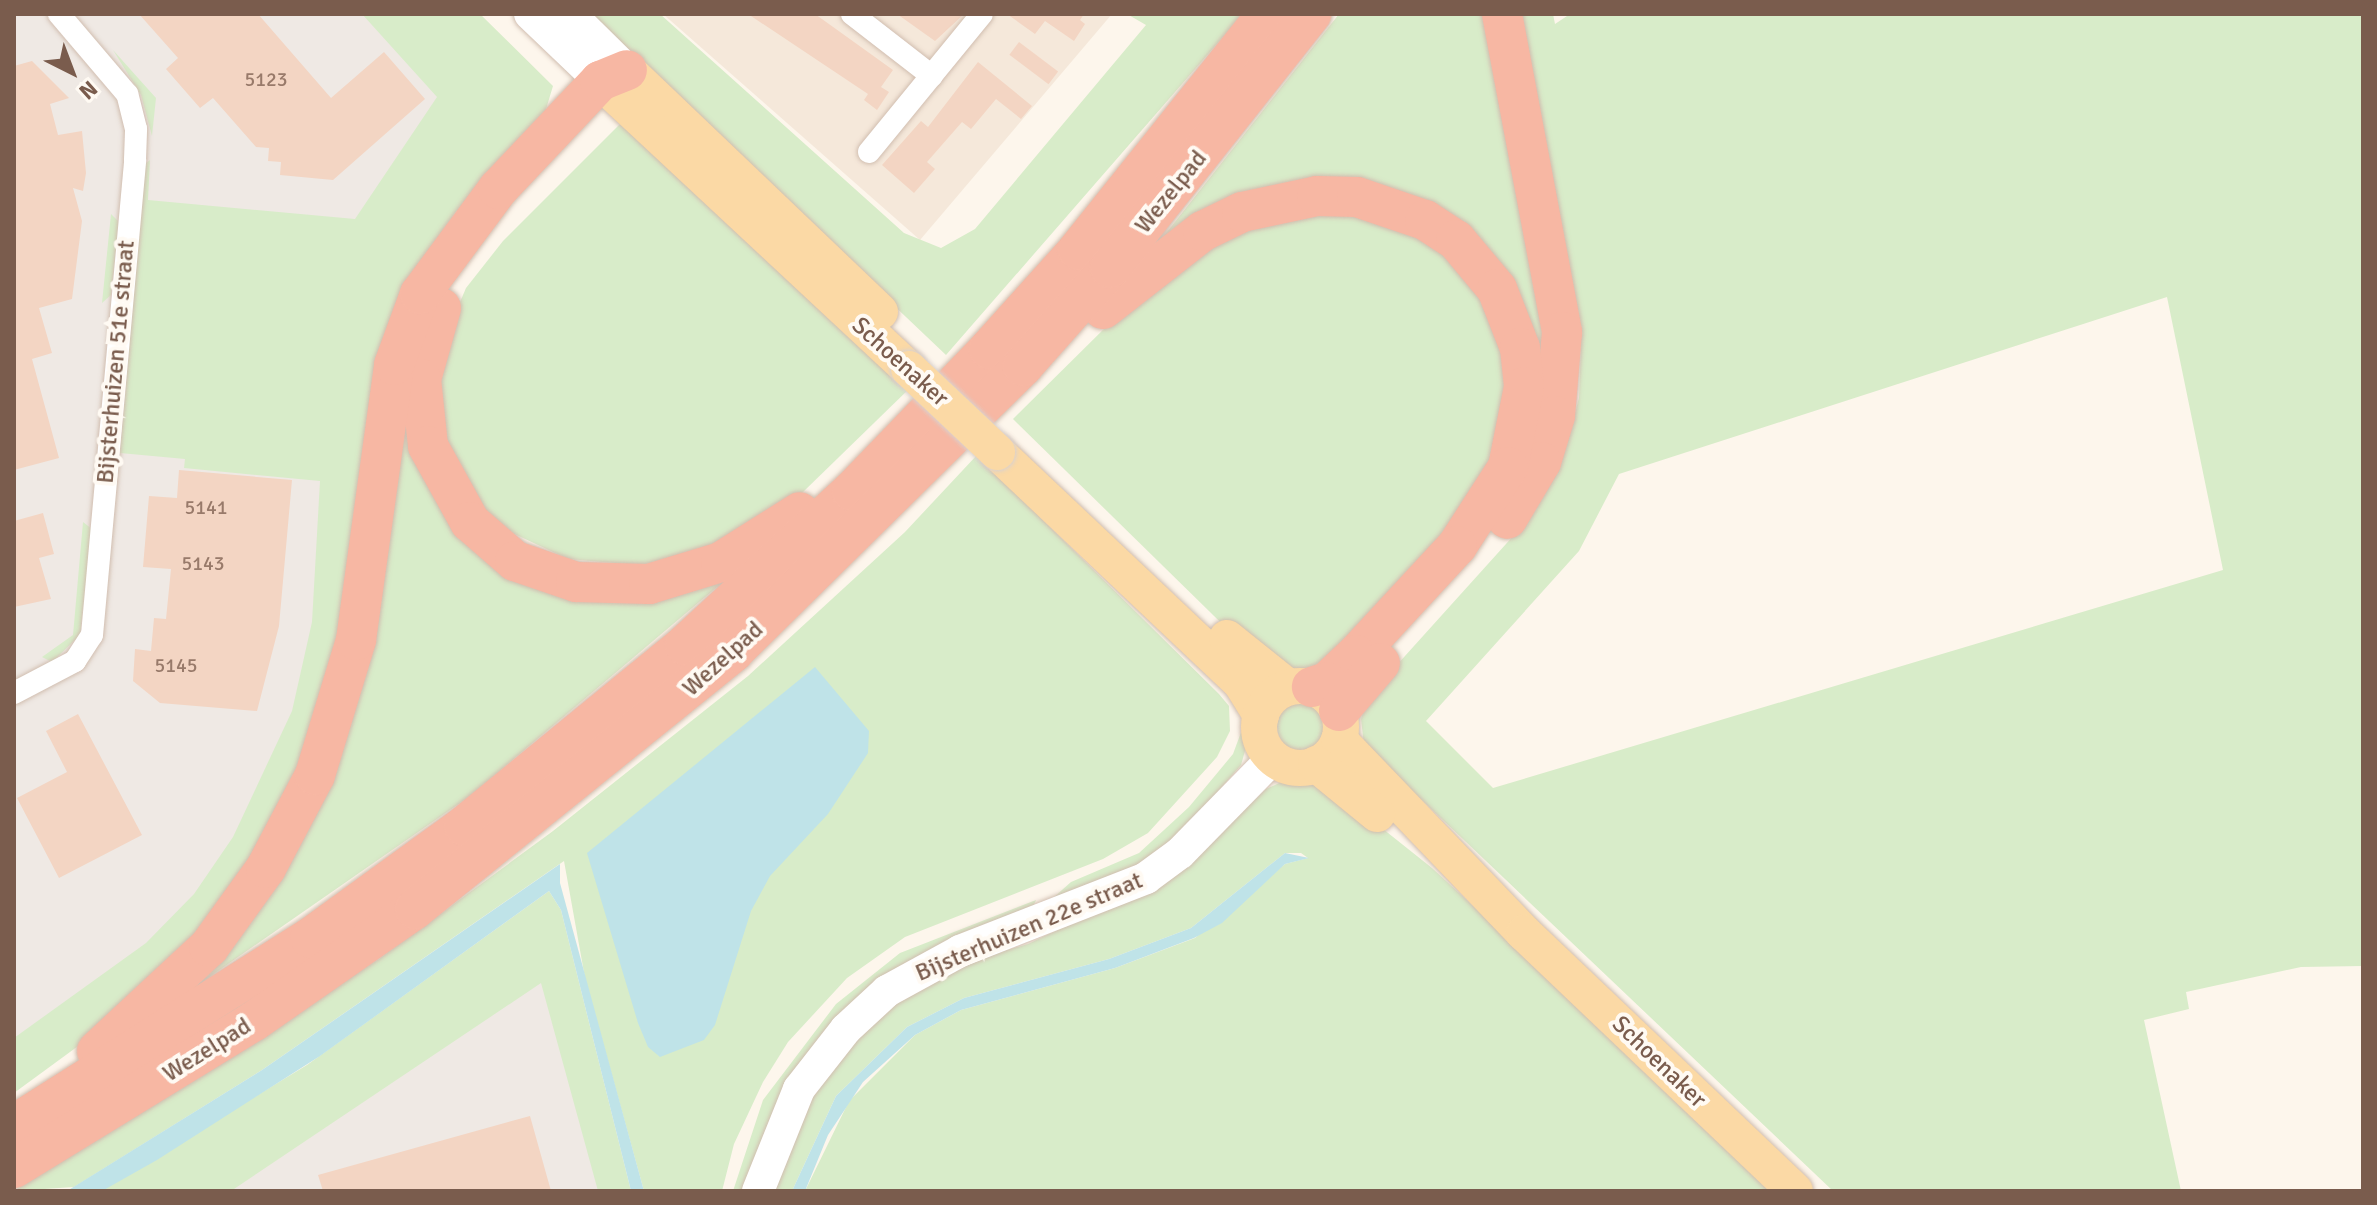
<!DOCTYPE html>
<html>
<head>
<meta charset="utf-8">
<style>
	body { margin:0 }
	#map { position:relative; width:2377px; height:1205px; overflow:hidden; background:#fdf6ec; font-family:Signika,sans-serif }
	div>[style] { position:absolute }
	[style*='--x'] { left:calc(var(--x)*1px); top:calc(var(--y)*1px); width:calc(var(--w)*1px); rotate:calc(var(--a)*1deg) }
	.residential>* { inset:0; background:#f5e8da }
	.industrial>* { inset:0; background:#efe9e4 }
	.green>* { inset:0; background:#d8ecc9 }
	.round { border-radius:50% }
	.water>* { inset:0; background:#bfe3e8 }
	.building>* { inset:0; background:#f3d5c3; transform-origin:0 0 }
	.roads { filter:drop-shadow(0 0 2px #d1beb0) drop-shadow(0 0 2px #d1beb0) }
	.street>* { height:22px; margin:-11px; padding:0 11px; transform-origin:11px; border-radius:11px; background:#fff }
	.secondary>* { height:32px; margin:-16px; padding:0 16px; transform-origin:16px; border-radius:16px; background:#fff }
	.primary>* { height:36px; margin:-18px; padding:0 18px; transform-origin:18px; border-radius:18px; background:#fbd9a5 }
	.primary>.ring { margin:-18px; padding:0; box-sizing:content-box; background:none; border:36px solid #fbd9a5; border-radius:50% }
	.highway>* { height:40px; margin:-20px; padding:0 20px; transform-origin:20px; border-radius:20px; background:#f7b7a3 }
	.bridges { filter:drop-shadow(0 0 2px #dad1cd) drop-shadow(0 0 2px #dad1cd) }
	.primary-bridge>* { height:36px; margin:-18px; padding:0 18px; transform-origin:18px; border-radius:18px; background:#fbd9a5 }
	span { translate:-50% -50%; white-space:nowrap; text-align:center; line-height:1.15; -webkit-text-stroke:8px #fffaf3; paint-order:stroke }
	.number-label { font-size:20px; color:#987a6a }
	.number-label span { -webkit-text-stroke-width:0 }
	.street-label { font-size:24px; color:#7a5c4d }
	.frame { position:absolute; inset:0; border:16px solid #7a5c4d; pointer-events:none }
	.north { position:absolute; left:32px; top:32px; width:80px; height:80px; -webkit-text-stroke:6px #fffaf3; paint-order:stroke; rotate:138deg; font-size:22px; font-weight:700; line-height:32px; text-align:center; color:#7a5c4d }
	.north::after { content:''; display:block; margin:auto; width:28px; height:36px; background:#7a5c4d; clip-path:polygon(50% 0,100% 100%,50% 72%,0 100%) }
</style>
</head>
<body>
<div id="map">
	<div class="residential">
		<div style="clip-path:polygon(663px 14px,1112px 14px,920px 240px)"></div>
	</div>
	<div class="industrial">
		<div style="clip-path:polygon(14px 14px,417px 14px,467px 77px,296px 740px,199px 914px,14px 1056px)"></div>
		<div style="clip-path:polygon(554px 924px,627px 1191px,124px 1191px)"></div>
	</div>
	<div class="green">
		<div style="clip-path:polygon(362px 14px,480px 14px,553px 86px,543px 119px,455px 213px,427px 254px,318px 731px,238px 883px,126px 1011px,14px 1093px,14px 1038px,146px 943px,194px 894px,233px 837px,292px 711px,312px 622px,320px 481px,184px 468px,185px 459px,120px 453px,145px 164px,150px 160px,148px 200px,355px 219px,437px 97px)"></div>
		<div style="clip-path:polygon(587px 14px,660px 14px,904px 233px,941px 248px,975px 229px,1146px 25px,1127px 14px,1243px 14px,946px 355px)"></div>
		<div style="clip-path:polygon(1339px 14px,1497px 14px,1546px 258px,1549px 419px,1514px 295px,1371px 188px,1156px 246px)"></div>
		<div style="clip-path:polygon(evenodd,1521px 14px,1553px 14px,1555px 24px,1570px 14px,2363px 14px,2363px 966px,2301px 967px,2186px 992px,2189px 1009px,2144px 1020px,2181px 1191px,1833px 1191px,1364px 745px,1361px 719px,1368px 697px,1515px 534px,1568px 439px,1579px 398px,1581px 345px,1521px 14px,2167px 297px,2223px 570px,1493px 788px,1426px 721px,1579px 551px,1619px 474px,2167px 297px)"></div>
		<div style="clip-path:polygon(113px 50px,156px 98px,152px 136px,141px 95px)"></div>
		<div style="clip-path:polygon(621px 123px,911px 387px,802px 493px,718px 543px,678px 560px,638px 565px,568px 559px,506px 530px,480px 504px,443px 439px,436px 405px,452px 321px,466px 288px,503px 241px)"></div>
		<div style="clip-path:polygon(1362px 209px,1467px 262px,1508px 347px,1500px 441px,1481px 481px,1367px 633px,1305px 675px,1261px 662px,1013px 419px,1115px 318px,1239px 228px)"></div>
		<div style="clip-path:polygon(111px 214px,119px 222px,111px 295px,102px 303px)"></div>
		<div style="clip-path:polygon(409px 389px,522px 574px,750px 559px,470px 796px,169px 1005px,275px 865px)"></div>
		<div style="clip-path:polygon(977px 455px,1219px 694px,1229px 706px,1230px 731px,1217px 757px,1148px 833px,1103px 859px,905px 937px,847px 978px,788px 1042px,763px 1082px,734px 1144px,722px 1191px,644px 1191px,585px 978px,564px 861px,262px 1070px,74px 1187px,14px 1191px,379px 959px,553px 831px,748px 676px,905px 532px)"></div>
		<div style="clip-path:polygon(83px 522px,92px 529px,80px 635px,52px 662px,42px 657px,73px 635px)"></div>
		<div class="round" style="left:1277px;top:700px;width:52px;height:52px"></div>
		<div style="clip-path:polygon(1242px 708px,1251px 712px,1251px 730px,1241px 765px,1174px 842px,1142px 866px,1045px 905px,1071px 882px,1139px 853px,1189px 807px,1233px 754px,1243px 727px)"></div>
		<div style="clip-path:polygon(1319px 778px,1432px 868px,1781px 1191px,805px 1191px,849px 1101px,915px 1035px,961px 1010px,1115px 968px,1195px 938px,1285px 864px,1308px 858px,1301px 853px,1285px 853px,1191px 928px,1109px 959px,964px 998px,907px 1027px,836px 1096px,792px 1191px,771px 1191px,797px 1118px,840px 1054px,897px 1001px,961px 963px,1028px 944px,1184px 869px,1266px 789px,1288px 779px)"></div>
		<div style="clip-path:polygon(549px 891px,561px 910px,631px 1191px,598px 1191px,541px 983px,231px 1191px,100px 1191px,307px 1065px)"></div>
		<div style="clip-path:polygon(1036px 900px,1033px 907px,900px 971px,747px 1191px,733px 1191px,763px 1100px,836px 1004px,900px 953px)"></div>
	</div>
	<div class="water">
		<div style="clip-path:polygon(815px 667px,869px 731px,868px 753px,828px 814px,770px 876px,751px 911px,715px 1025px,704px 1040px,660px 1057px,648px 1047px,638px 1023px,587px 853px)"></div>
		<div style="clip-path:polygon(1285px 853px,1309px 858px,1285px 864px,1222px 923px,1194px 938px,1115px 968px,961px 1010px,915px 1035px,863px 1082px,828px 1135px,805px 1191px,792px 1191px,836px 1096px,907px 1027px,964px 998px,1109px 959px,1191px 928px)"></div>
		<div style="clip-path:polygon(560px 864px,560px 883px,644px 1191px,631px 1191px,561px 910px,549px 891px,320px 1056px,157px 1160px,102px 1191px,67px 1191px,262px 1070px)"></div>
	</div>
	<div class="building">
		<div style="clip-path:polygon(139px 14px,258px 14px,331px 98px,384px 52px,425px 99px,333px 180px,280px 175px,281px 162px,268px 161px,269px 148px,256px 147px,213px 98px,200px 108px,166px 69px,178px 58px)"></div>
		<div style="clip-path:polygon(748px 14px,815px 14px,893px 70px,881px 87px,889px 92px,877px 110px,864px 100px,868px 94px)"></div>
		<div style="clip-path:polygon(897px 14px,964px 14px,935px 41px)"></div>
		<div style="clip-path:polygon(1007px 14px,1084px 14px,1080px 20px,1085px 24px,1074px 41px,1045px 21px,1035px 34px)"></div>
		<div style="left:1019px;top:42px;width:49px;height:16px;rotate:37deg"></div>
		<div style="clip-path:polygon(32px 61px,69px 98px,50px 104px,58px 135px,82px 131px,86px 173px,83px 191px,73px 188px,82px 221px,72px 299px,39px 308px,52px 353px,32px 359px,59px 458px,14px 470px,14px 66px)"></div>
		<div style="clip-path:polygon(978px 62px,1032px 106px,1021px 119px,996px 99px,971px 129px,962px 122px,927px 162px,935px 169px,914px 193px,882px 165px,921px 121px,928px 127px)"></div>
		<div style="clip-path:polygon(179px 470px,292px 480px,279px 626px,257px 711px,160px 703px,133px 681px,135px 649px,151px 651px,154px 618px,166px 619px,171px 569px,143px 567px,149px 496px,177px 498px)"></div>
		<div style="clip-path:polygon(43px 513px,54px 554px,39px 558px,51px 599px,14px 607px,14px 521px)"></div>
		<div style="clip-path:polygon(78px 714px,142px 835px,59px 878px,17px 798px,67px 772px,46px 731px)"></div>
		<div style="clip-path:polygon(530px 1116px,551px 1191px,323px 1191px,318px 1175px)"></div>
	</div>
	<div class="roads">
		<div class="street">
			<div style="--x:852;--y:14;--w:101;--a:37.8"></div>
			<div style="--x:869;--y:152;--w:178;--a:-50.7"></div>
			<div style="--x:14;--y:693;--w:69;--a:-27.7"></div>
			<div style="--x:75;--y:661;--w:31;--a:-57"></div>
			<div style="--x:92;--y:635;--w:477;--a:-84.8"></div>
			<div style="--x:135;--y:160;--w:31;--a:-88"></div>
			<div style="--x:136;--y:129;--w:36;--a:-104"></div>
			<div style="--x:127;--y:94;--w:105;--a:-130.4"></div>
		</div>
		<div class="secondary">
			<div style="--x:530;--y:14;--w:97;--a:43.7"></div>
			<div style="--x:570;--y:14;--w:80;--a:44.5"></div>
			<div style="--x:758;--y:1191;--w:110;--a:-68.1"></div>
			<div style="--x:799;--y:1089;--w:76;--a:-51.9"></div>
			<div style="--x:846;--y:1029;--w:56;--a:-42.8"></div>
			<div style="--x:887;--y:991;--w:83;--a:-28.7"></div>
			<div style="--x:960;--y:951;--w:200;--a:-21.4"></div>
			<div style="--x:1146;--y:878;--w:42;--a:-36.3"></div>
			<div style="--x:1180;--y:853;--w:133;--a:-45.6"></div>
		</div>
		<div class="primary">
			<div style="--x:627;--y:70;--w:350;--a:43.7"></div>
			<div style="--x:600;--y:81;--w:422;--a:43"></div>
			<div style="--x:997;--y:452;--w:336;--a:43.4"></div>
			<div style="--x:1241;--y:683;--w:38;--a:58"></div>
			<div style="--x:1227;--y:638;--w:78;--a:38.8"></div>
			<div class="ring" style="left:1259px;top:686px;width:46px;height:46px"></div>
			<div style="--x:1339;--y:740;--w:267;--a:46.2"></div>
			<div style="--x:1524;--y:933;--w:374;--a:43.6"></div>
			<div style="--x:1316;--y:764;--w:79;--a:39.3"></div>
		</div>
		<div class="highway">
			<div style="--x:1502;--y:14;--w:324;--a:79.3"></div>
			<div style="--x:1562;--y:332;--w:84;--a:94.8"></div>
			<div style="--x:1555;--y:416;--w:48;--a:106.9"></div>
			<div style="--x:1541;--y:462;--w:66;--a:120.8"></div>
			<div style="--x:441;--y:308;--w:74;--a:105.7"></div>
			<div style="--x:421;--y:379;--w:67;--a:84"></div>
			<div style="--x:428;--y:446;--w:87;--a:61.1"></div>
			<div style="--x:470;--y:522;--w:60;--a:40.9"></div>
			<div style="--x:515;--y:561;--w:65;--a:19"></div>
			<div style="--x:576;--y:582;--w:73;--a:1.6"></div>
			<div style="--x:649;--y:584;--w:75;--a:-17"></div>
			<div style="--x:721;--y:562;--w:93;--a:-32.3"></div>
			<div style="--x:1103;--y:309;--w:127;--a:-38"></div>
			<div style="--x:1203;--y:231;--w:43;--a:-26"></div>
			<div style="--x:1242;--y:212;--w:77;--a:-12"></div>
			<div style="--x:1317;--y:196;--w:40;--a:1.4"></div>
			<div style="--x:1357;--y:197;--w:72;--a:18.7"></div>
			<div style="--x:1425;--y:220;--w:37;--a:33"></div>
			<div style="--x:1456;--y:240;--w:64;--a:50.1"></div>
			<div style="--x:1497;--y:289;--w:63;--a:68.7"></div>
			<div style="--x:1520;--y:348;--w:39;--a:84"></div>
			<div style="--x:1524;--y:387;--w:82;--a:101.3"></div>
			<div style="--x:1508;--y:467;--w:94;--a:122.8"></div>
			<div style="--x:1457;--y:546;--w:149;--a:132.8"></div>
			<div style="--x:1356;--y:655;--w:40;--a:137"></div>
			<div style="--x:1327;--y:682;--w:16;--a:162"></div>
			<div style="--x:1339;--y:711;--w:63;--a:-49.5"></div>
			<div style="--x:97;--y:1051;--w:153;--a:-42.9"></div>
			<div style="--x:209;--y:947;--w:97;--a:-54.2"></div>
			<div style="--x:266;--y:868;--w:105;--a:-62.2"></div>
			<div style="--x:315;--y:775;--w:141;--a:-73.1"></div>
			<div style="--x:356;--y:640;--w:278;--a:-82.1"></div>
			<div style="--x:394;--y:365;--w:76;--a:-69.9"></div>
			<div style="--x:420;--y:294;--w:131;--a:-53.4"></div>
			<div style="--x:498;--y:189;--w:149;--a:-46.6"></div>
			<div style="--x:600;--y:81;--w:29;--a:-22"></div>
			<div style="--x:14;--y:1125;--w:350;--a:-32.3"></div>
			<div style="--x:310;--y:938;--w:190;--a:-36"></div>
			<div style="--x:464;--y:826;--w:286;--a:-39.3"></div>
			<div style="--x:685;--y:645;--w:227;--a:-42.7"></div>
			<div style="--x:852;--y:491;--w:197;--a:-46"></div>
			<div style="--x:989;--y:349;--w:133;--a:-48"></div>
			<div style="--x:1078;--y:250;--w:302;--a:-51.3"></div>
			<div style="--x:14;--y:1168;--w:281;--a:-31.5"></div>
			<div style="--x:254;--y:1021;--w:196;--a:-34.8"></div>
			<div style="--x:415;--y:909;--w:409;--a:-38.9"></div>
			<div style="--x:733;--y:652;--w:407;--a:-44.6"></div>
			<div style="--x:1023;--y:366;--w:131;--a:-48.4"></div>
			<div style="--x:1110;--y:268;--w:324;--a:-51.6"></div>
		</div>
	</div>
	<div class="bridges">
		<div class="primary-bridge">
			<div style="--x:909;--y:369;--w:121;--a:43.3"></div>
		</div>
	</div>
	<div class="number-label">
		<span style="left:266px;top:79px">5123</span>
		<span style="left:206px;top:507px">5141</span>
		<span style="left:203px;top:563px">5143</span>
		<span style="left:176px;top:665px">5145</span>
	</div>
	<div class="street-label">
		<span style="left:1171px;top:192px;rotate:-51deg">Wezelpad</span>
		<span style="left:116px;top:362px;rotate:-85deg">Bijsterhuizen 51e straat</span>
		<span style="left:900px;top:362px;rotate:42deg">Schoenaker</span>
		<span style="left:723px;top:659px;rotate:-42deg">Wezelpad</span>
		<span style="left:1029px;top:927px;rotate:-23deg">Bijsterhuizen 22e straat</span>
		<span style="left:207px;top:1050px;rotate:-32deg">Wezelpad</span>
		<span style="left:1659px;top:1062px;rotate:44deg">Schoenaker</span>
	</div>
	<div class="frame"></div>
	<div class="north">N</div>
</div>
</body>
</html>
